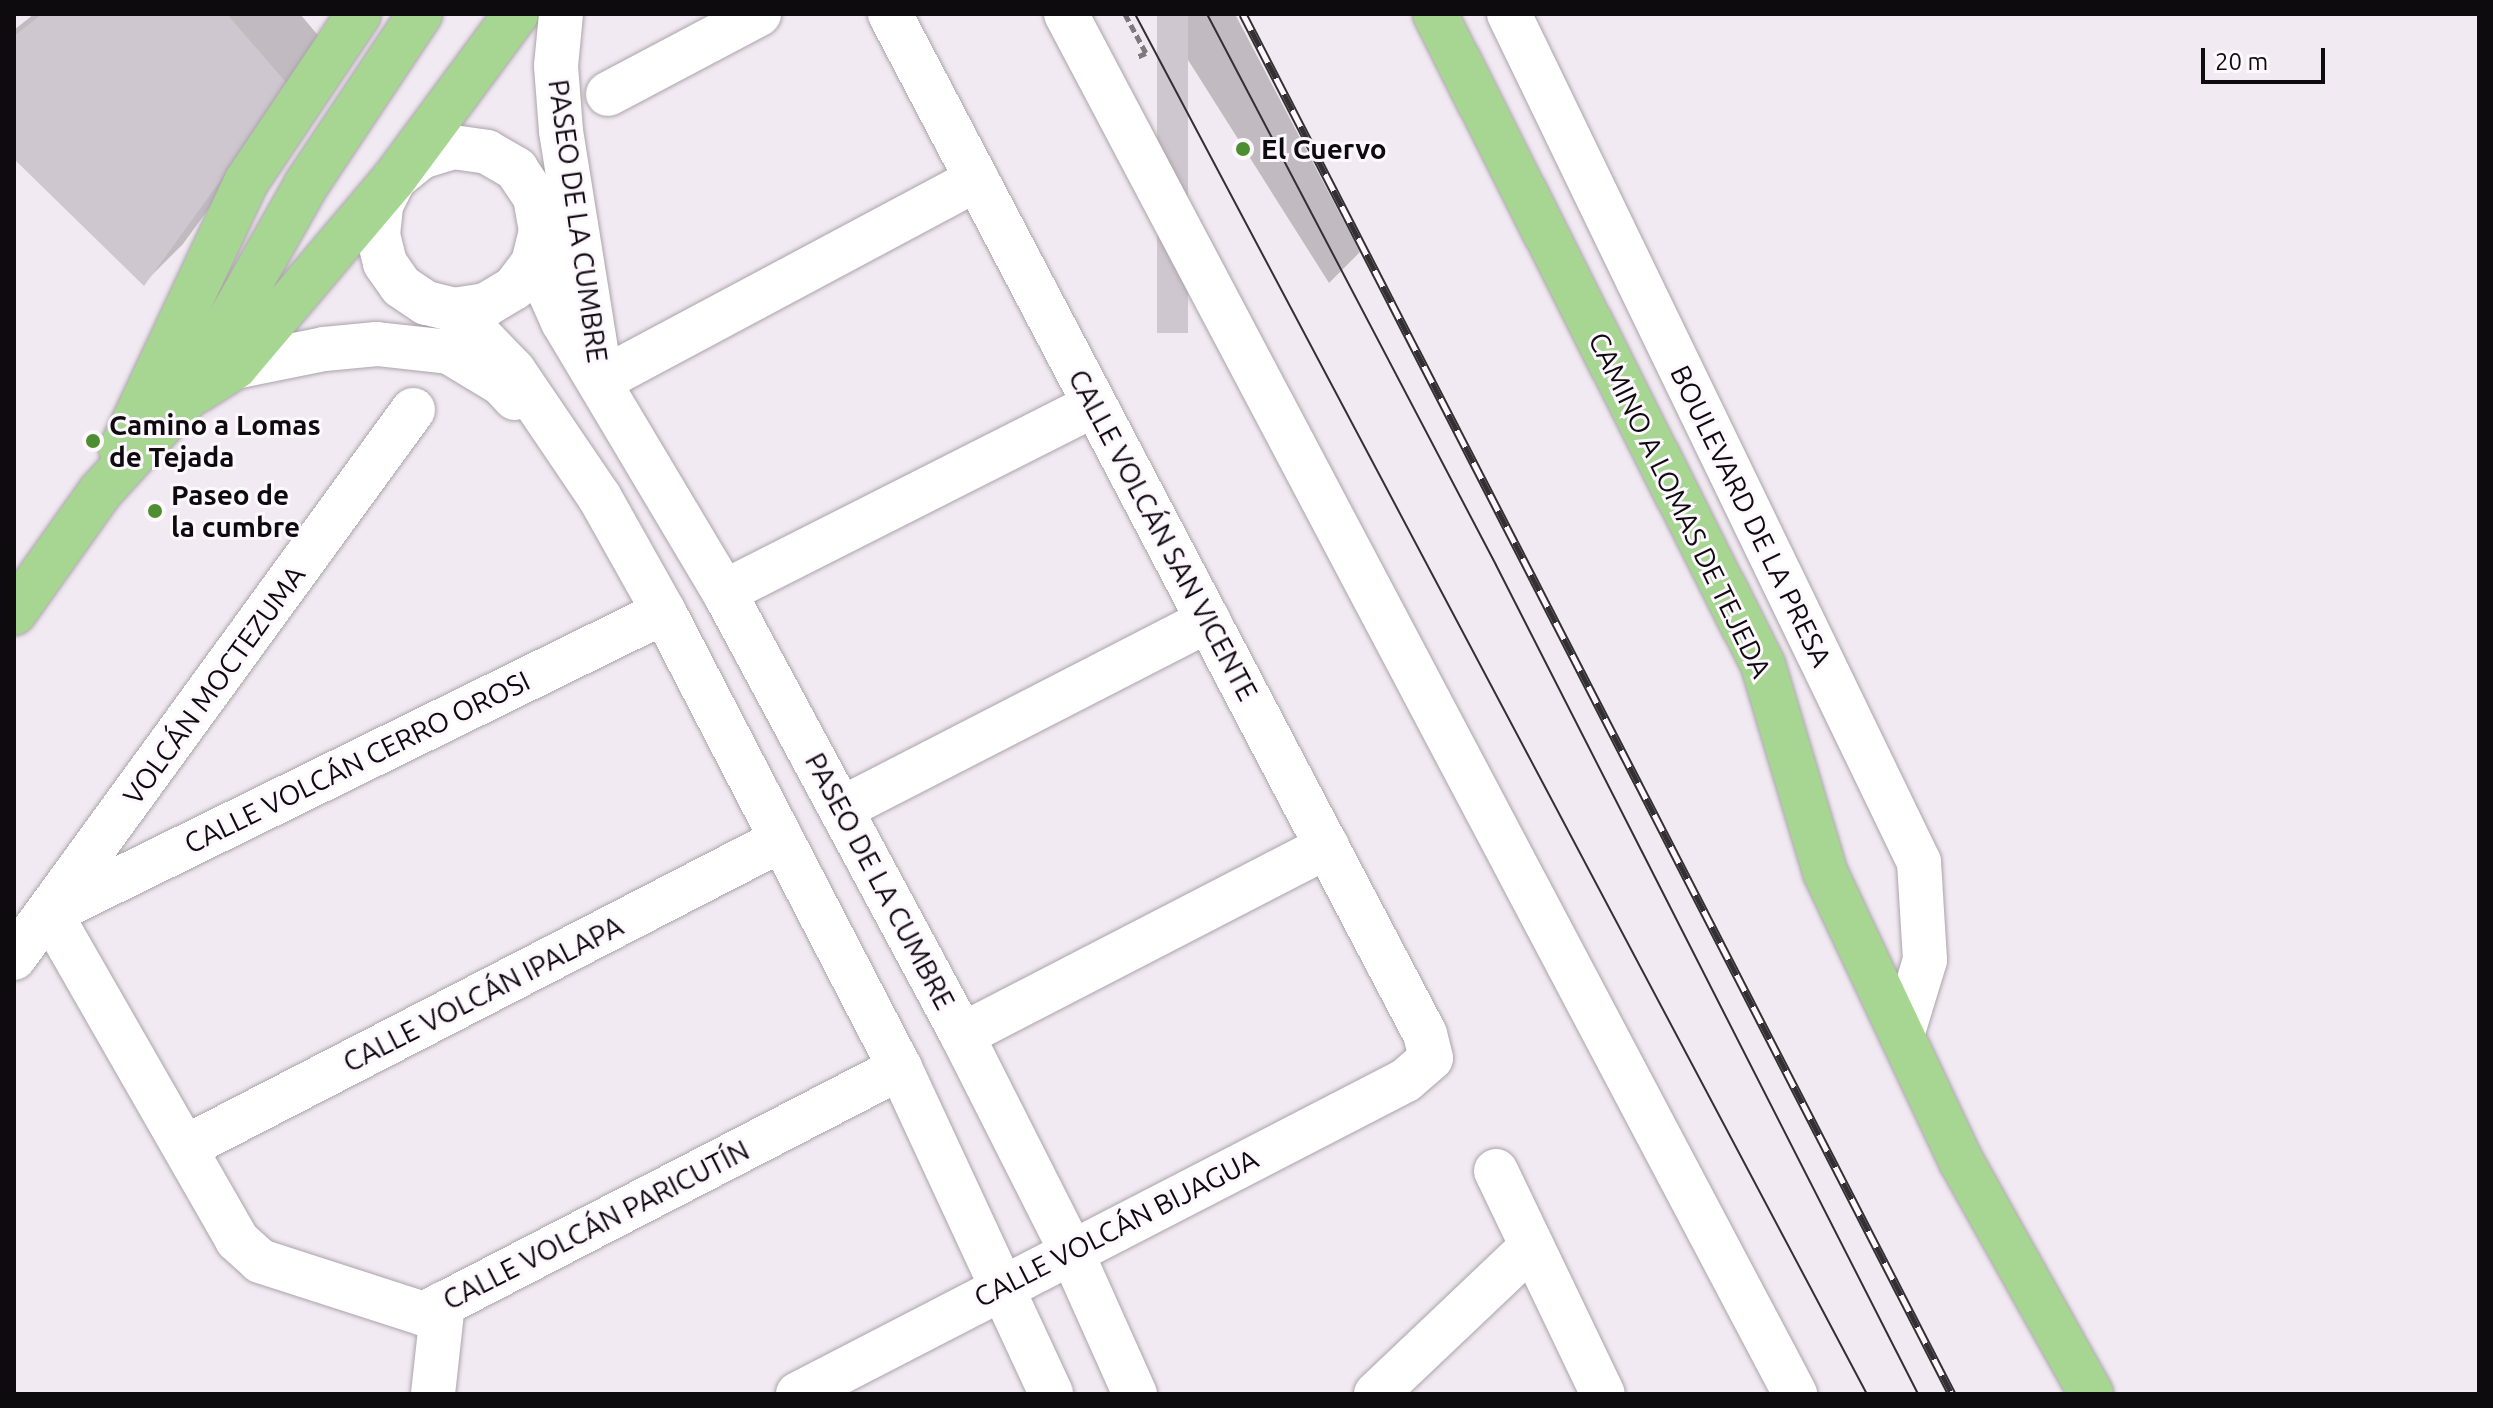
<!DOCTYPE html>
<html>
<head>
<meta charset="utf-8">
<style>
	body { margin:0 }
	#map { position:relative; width:2493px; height:1408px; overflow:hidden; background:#f2eaf2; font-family:Ubuntu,sans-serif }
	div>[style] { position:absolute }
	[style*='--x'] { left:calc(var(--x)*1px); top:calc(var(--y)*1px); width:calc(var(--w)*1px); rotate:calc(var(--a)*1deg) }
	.shadow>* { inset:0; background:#0003 }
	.building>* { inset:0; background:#cfc7cf; transform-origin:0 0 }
	.path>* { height:5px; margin-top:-2.5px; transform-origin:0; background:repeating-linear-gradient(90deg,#7f797f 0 8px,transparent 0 12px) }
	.roads { filter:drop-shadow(0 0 2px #aba3ab) drop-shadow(0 0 2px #aba3ab) }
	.minor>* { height:44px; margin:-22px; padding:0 22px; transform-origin:22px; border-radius:22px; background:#fff }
	.major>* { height:44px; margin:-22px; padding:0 22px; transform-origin:22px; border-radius:22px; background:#a6d692 }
	.tram>* { height:2px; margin:-1px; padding:0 1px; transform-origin:1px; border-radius:1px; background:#332f33 }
	.rail>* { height:9px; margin-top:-4.5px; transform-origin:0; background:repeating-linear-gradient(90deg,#fef8fe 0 18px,#332f33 0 36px); box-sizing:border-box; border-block:2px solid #332f33 }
	.dots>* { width:22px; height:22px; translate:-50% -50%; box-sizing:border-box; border:4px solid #fef8fe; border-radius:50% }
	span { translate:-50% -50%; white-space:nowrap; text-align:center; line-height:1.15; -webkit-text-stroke:6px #fef8fe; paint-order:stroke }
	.poi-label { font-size:28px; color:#0e0b0e; font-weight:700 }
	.left { translate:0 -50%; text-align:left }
	.street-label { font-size:28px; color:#0e0b0e }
	.frame { position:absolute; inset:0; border:16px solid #0e0b0e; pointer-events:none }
	.scale { position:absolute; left:2201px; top:48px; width:124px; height:36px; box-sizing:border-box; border:4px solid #0e0b0e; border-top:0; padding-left:10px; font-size:24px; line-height:28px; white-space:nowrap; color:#0e0b0e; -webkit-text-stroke:6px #fef8fe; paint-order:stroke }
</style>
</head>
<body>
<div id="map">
	<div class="shadow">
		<div style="clip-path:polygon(34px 14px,300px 14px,327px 46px,183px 244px,144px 283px,14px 156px,14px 30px)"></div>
		<div style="clip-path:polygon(1159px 14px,1235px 14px,1360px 252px,1329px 283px)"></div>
	</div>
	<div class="building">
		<div style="clip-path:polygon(42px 14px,227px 14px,289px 86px,144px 286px,14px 159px,14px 36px)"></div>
		<div style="left:1157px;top:14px;width:31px;height:319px"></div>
	</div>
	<div class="path">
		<div style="--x:1125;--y:14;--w:44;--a:61.7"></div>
		<div style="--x:1146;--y:53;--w:10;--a:156"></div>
	</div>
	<div class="roads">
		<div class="minor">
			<div style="--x:561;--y:14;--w:52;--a:95.5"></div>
			<div style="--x:556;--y:66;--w:65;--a:85.6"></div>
			<div style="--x:561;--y:131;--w:252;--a:80.9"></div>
			<div style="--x:601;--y:380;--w:426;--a:-28.1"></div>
			<div style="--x:1066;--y:14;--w:1561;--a:62.15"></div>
			<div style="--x:1509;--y:14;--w:942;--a:64.2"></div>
			<div style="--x:1919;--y:862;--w:98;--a:86.5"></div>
			<div style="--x:1925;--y:960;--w:75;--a:107"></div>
			<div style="--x:608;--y:94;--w:171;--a:-27.9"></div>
			<div style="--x:541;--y:231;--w:33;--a:104"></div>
			<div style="--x:533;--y:263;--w:31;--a:127"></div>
			<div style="--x:514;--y:288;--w:33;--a:149"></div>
			<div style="--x:486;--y:305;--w:31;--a:171"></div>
			<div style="--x:455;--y:310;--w:30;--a:-166"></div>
			<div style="--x:426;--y:303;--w:30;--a:-146"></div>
			<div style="--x:401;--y:286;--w:28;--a:-125"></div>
			<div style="--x:385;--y:263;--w:29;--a:-104"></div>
			<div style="--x:378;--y:235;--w:30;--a:-84"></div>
			<div style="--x:381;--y:205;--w:29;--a:-63"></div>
			<div style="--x:394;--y:179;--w:35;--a:-39"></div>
			<div style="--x:421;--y:157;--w:34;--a:-17"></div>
			<div style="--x:453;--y:147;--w:34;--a:8"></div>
			<div style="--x:487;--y:152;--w:34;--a:30"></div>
			<div style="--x:516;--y:169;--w:34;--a:56"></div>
			<div style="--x:535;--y:197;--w:35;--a:80"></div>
			<div style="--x:541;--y:231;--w:63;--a:81.7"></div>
			<div style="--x:550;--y:293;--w:32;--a:66"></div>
			<div style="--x:563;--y:322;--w:314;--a:59.2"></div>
			<div style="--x:724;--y:592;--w:503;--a:61.75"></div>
			<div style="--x:962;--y:1035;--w:242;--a:63.2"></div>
			<div style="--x:1071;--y:1251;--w:157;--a:65.9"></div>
			<div style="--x:455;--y:310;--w:85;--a:46"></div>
			<div style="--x:514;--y:371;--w:153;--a:55.9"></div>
			<div style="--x:600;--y:498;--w:131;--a:60.7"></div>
			<div style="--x:664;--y:612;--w:513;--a:62.64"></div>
			<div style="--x:900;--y:1068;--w:359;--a:65.1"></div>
			<div style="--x:235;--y:367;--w:91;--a:-11.4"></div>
			<div style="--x:324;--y:349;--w:53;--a:-5.4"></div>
			<div style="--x:377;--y:344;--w:72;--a:6.3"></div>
			<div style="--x:449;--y:352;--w:62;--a:31.1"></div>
			<div style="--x:502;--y:384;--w:19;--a:47"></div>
			<div style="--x:724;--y:592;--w:415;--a:-26.8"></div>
			<div style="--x:664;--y:612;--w:684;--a:153.88"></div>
			<div style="--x:50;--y:913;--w:377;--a:60.2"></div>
			<div style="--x:237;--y:1240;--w:31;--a:42"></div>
			<div style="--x:260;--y:1261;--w:172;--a:17.9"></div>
			<div style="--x:424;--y:1314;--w:536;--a:-27.33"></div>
			<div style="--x:841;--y:809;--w:413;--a:-27.2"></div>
			<div style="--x:14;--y:958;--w:678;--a:-53.94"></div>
			<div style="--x:962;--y:1035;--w:411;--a:-27.3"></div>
			<div style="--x:186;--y:1147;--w:670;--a:-27.29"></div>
			<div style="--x:1496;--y:1171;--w:247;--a:64.4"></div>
			<div style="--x:433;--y:1394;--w:91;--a:-83.7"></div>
			<div style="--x:798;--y:1394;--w:684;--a:-27.31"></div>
			<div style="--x:1406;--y:1080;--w:33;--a:-41"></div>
			<div style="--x:1431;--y:1058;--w:25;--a:-104"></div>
			<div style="--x:1425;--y:1034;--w:1152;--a:-117.68"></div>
			<div style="--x:1376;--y:1394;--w:212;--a:-43.5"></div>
		</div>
		<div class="major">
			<div style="--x:1435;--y:14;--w:729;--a:63.26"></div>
			<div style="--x:1763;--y:665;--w:216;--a:73.3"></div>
			<div style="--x:1825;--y:872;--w:319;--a:64.8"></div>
			<div style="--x:1961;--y:1161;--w:267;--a:60.8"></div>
			<div style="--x:197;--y:391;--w:45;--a:-32.3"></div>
			<div style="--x:235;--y:367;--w:246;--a:-49.8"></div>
			<div style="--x:394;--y:179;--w:205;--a:-53.5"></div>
			<div style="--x:121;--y:449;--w:295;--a:-64.9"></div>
			<div style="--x:246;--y:182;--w:202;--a:-56.1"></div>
			<div style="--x:14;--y:613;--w:148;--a:-54.6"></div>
			<div style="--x:100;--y:492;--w:126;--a:-47.6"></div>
			<div style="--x:185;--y:399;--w:246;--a:-60.5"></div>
			<div style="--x:306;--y:185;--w:206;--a:-56.3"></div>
		</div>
	</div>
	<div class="tram">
		<div style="--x:1135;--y:14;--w:1562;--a:62.06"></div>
		<div style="--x:1207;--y:14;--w:622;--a:62.32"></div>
		<div style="--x:1496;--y:565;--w:930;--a:63.02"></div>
	</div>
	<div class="rail">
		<div style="--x:1243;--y:14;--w:1551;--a:62.81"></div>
	</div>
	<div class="dots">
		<div style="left:1243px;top:149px;background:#4d8e30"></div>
		<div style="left:93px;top:441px;background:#4d8e30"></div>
		<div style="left:155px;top:511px;background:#4d8e30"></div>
	</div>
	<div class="poi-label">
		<span class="left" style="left:1261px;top:149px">El Cuervo</span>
		<span class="left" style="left:109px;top:441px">Camino a Lomas<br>de Tejada</span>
		<span class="left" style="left:171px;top:511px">Paseo de<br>la cumbre</span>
	</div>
	<div class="street-label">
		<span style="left:578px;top:221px;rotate:82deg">PASEO DE LA CUMBRE</span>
		<span style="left:1680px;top:505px;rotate:64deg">CAMINO A LOMAS DE TEJEDA</span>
		<span style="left:1751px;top:516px;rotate:64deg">BOULEVARD DE LA PRESA</span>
		<span style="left:1163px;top:535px;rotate:62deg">CALLE VOLCÁN SAN VICENTE</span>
		<span style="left:214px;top:685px;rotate:-54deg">VOLCÁN MOCTEZUMA</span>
		<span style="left:357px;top:762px;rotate:-26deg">CALLE VOLCÁN CERRO OROSI</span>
		<span style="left:880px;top:881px;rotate:62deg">PASEO DE LA CUMBRE</span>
		<span style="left:483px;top:994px;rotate:-27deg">CALLE VOLCÁN IPALAPA</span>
		<span style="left:596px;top:1225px;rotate:-27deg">CALLE VOLCÁN PARICUTÍN</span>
		<span style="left:1116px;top:1228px;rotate:-27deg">CALLE VOLCÁN BIJAGUA</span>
	</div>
	<div class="frame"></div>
	<div class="scale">20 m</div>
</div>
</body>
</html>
